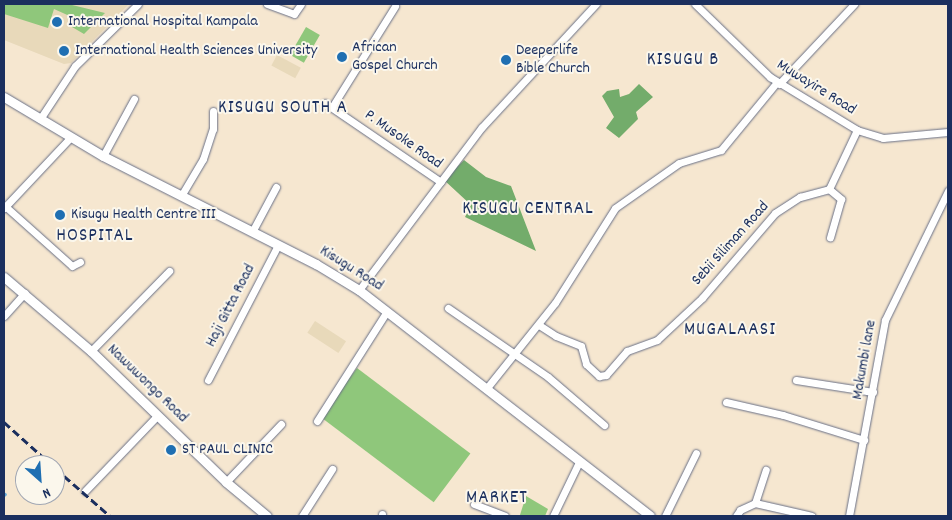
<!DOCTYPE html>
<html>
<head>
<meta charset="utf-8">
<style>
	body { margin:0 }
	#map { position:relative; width:952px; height:520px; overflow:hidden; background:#f6e7d0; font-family:Dekko,sans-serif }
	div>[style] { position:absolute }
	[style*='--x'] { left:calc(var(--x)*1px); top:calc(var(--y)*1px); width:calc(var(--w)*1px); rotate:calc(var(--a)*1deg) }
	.built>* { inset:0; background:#e8d9ba; transform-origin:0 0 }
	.green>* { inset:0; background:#8fc77b; transform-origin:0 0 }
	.forest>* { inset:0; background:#73ac6b }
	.stream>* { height:2.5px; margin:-1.25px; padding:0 1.25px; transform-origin:1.25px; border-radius:1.25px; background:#63a9d9 }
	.roads { filter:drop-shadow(0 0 1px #686f86) drop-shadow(0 0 1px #686f86) }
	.minor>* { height:7px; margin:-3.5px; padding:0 3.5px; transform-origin:3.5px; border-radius:3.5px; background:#fff }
	.tertiary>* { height:9px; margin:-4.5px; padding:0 4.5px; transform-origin:4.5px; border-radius:4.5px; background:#fff }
	.rail>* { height:2.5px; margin-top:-1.25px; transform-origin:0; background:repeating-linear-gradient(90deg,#1b2f5e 0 8px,transparent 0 12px) }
	.dots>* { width:14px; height:14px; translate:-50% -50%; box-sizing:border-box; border:2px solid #fbf7ec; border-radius:50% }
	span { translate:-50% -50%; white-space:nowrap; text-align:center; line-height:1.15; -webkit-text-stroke:4px #fbf7ec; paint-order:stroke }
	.poi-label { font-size:16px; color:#1b2f5e }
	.left { translate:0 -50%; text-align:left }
	.street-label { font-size:16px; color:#1b2f5e }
	.quarter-label { font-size:19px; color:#1b2f5e; letter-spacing:1px }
	.frame { position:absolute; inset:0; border:5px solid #1b2f5e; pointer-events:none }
	.north { position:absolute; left:15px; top:455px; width:50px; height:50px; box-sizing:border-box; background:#fbf7ec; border:1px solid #a1a7b3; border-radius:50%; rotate:154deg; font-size:14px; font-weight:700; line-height:20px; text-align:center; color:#1b2f5e }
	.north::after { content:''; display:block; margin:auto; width:18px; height:22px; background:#1f6fb2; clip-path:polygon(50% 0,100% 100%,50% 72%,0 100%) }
</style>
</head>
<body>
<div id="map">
	<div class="built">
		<div style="clip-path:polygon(4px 4px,129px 4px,71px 63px,64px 64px,4px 40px)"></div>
		<div style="left:277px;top:55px;width:27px;height:12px;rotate:28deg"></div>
		<div style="left:315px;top:321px;width:37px;height:14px;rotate:33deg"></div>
	</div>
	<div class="green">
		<div style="clip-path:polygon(4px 4px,68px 4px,105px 13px,84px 34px,72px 27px,74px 18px,54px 9px,48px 28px,4px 14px)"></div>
		<div style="left:306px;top:27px;width:16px;height:32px;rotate:30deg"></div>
		<div style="left:357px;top:368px;width:142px;height:61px;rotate:37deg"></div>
		<div style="clip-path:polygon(526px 496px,548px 509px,545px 516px,520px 515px)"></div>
	</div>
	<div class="forest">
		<div style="clip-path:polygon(639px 84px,653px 97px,636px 112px,638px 119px,619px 138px,606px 128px,614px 117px,602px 96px,607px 91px,619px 89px,620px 97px,629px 94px)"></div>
		<div style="clip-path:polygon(464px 160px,486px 177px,511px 186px,536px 251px,465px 217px,471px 205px,444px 180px)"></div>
	</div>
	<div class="stream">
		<div style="--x:4;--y:495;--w:1;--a:-45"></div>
	</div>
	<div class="roads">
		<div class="minor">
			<div style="--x:267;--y:4;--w:29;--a:20"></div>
			<div style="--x:294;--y:14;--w:12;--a:-55"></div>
			<div style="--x:695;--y:4;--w:105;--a:44.2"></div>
			<div style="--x:770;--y:77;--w:102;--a:31.3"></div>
			<div style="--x:857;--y:130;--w:27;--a:17"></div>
			<div style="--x:883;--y:138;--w:65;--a:-5.3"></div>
			<div style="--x:779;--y:84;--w:110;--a:-46.8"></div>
			<div style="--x:325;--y:103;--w:140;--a:34.3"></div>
			<div style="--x:332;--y:107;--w:119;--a:-58"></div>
			<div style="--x:40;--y:119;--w:64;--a:-56.6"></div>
			<div style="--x:75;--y:66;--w:88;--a:-44.5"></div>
			<div style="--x:103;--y:156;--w:65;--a:-61.5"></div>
			<div style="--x:829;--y:189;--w:16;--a:40"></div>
			<div style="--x:841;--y:199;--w:40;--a:106"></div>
			<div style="--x:181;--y:196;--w:43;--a:-59.3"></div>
			<div style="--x:203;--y:159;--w:32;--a:-72"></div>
			<div style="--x:213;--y:129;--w:18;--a:-90"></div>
			<div style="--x:5;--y:206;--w:90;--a:41.8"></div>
			<div style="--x:72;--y:266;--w:9;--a:-27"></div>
			<div style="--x:4;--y:208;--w:98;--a:-46.7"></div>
			<div style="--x:252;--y:232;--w:51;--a:-61.9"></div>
			<div style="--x:359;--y:290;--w:204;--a:-53"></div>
			<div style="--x:482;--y:127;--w:168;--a:-47.2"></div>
			<div style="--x:448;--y:308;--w:121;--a:34.6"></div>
			<div style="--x:548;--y:377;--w:74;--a:40.6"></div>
			<div style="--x:4;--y:316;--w:31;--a:-48"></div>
			<div style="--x:539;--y:325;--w:20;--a:33"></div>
			<div style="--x:556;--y:336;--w:27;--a:22"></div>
			<div style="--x:581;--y:346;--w:19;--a:74"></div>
			<div style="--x:586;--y:364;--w:18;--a:43"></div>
			<div style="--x:599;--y:376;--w:7;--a:-8"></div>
			<div style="--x:606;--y:375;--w:32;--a:-49"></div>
			<div style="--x:627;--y:351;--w:32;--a:-20"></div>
			<div style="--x:657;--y:340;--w:62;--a:-43"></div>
			<div style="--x:702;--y:298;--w:112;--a:-49.3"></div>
			<div style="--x:775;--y:213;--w:30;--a:-33"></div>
			<div style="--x:800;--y:197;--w:30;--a:-15"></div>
			<div style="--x:829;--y:189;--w:65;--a:-64.6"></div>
			<div style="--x:91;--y:351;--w:112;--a:-45.7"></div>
			<div style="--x:208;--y:380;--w:152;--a:-62.6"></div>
			<div style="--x:796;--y:380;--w:78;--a:8.9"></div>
			<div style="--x:486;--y:389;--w:110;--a:-51.3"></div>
			<div style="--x:555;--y:303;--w:112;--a:-57.7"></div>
			<div style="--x:615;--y:208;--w:78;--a:-35.1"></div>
			<div style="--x:679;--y:163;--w:44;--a:-17.2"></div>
			<div style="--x:721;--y:150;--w:88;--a:-50.5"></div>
			<div style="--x:726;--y:402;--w:58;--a:12.8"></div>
			<div style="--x:783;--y:415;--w:85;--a:17.2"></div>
			<div style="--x:317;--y:421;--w:130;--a:-57.5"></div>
			<div style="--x:226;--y:482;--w:80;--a:-46.5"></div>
			<div style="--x:85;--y:491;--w:105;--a:-46.2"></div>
			<div style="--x:755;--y:503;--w:35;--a:-72"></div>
			<div style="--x:474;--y:504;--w:33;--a:21"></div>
			<div style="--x:302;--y:516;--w:56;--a:-57.4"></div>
			<div style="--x:382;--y:516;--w:2;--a:-90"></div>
			<div style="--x:553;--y:516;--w:60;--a:-64.3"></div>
			<div style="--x:665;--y:516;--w:70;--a:-63.8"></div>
			<div style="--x:736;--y:516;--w:7;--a:-56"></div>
			<div style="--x:740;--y:510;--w:17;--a:-25"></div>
			<div style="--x:755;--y:503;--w:58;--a:12.8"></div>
			<div style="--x:849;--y:516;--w:199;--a:-79.6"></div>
			<div style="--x:885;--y:320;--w:144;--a:-64"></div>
		</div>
		<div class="tertiary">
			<div style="--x:4;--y:97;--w:115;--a:30.8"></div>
			<div style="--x:103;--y:156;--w:239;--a:26.9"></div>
			<div style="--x:316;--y:264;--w:50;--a:31.2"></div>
			<div style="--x:359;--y:290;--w:368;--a:37.8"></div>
			<div style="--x:4;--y:277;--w:114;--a:40.4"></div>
			<div style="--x:91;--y:351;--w:188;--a:44.1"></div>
			<div style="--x:226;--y:482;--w:53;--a:39.7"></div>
		</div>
	</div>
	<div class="rail">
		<div style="--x:4;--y:422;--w:64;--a:41.9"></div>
		<div style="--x:55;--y:468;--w:73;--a:41.1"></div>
	</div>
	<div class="dots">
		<div style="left:57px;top:22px;background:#1f6fb2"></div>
		<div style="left:64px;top:51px;background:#1f6fb2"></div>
		<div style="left:342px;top:57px;background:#1f6fb2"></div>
		<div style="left:506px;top:60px;background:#1f6fb2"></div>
		<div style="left:60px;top:215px;background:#1f6fb2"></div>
		<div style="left:171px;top:450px;background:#1f6fb2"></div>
	</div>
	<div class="poi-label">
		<span class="left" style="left:68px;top:22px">International Hospital Kampala</span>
		<span class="left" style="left:352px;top:57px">African<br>Gospel Church</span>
		<span class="left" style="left:75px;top:51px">International Health Sciences University</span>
		<span class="left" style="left:516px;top:60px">Deeperlife<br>Bible Church</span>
		<span class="left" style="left:71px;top:215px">Kisugu Health Centre III</span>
		<span class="left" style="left:182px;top:450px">ST PAUL CLINIC</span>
	</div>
	<div class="street-label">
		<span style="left:816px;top:88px;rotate:32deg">Muwayire Road</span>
		<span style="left:403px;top:140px;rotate:35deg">P. Musoke Road</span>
		<span style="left:731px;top:244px;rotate:-48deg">Sebii Siliman Road</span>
		<span style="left:351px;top:269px;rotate:32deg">Kisugu Road</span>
		<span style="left:231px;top:306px;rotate:-63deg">Haji Gitta Road</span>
		<span style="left:865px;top:360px;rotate:-80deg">Makumbi lane</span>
		<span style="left:147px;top:384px;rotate:44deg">Nawuwongo Road</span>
	</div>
	<div class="quarter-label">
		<span style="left:683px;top:61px">KISUGU B</span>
		<span style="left:283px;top:109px">KISUGU SOUTH A</span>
		<span style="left:528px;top:210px">KISUGU CENTRAL</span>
		<span style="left:95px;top:237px">HOSPITAL</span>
		<span style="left:730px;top:331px">MUGALAASI</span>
		<span style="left:497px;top:499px">MARKET</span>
	</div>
	<div class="frame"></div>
	<div class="north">N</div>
</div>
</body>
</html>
